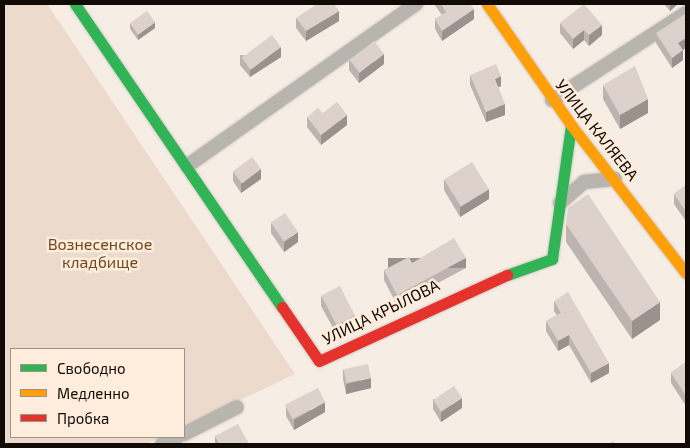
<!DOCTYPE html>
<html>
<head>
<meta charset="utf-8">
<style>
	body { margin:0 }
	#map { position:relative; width:690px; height:448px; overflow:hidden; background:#f6ede4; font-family:"Exo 2",sans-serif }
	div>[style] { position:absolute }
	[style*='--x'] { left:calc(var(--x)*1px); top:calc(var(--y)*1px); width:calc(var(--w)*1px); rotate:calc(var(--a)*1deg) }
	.green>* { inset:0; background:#ecdbcc }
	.roads { filter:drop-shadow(0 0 1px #d0c9c2) drop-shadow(0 0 1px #d0c9c2) }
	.street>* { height:14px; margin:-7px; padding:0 7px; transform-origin:7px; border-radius:7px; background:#b8b4ae }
	.fast>* { height:11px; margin:-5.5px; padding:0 5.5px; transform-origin:5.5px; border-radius:5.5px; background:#30b455 }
	.slow>* { height:11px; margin:-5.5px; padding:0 5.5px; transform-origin:5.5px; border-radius:5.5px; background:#ff9f0a }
	.jam>* { height:11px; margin:-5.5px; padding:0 5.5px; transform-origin:5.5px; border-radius:5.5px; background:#e5322d }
	.wall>* { inset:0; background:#beb4af }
	.shaded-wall>* { inset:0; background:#9b928e; transform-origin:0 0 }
	.building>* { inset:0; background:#ddd1cb; transform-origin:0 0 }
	span { translate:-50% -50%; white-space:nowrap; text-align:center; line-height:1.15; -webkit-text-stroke:5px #feecdc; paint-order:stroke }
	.street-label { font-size:16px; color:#120b05 }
	.park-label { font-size:16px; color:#72471b }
	.frame { position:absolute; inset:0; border:5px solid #120b05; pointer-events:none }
	.legend { position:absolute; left:10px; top:348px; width:175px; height:90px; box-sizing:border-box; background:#feecdc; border:1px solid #a09286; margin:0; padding:6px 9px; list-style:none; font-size:15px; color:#120b05 }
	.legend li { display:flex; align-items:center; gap:10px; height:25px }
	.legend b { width:25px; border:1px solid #a09286 }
</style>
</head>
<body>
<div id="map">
	<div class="green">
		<div style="clip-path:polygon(4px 4px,47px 4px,295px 374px,184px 427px,184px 349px,11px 349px,11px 437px,162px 437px,146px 444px,4px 444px)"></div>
	</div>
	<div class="roads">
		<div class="street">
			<div style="--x:552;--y:100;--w:160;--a:-33"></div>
			<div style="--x:187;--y:166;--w:281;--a:-35.3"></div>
			<div style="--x:560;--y:203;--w:32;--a:-41"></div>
			<div style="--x:584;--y:182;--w:31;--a:-6"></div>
			<div style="--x:184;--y:434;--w:59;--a:-27"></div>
			<div style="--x:162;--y:444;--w:17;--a:-25"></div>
		</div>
		<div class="fast">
			<div style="--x:75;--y:4;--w:367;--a:55.7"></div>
			<div style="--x:507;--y:275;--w:48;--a:-19.6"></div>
			<div style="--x:552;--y:259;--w:135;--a:-81.9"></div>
		</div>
		<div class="slow">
			<div style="--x:487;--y:4;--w:147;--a:55.2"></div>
			<div style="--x:571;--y:125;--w:187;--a:52.2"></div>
		</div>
		<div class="jam">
			<div style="--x:282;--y:307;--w:65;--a:55.6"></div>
			<div style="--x:319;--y:361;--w:207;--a:-24.6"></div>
		</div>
	</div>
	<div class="wall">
		<div style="clip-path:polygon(434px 4px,470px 4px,474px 19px,442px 41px,435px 29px,435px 19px,442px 15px)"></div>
		<div style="clip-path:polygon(664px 4px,678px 4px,670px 11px)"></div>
		<div style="clip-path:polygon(686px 16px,686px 48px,683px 50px,683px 60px,672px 68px,656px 43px,656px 33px)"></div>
		<div style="clip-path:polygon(296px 18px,339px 21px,306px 41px,296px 28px)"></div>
		<div style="clip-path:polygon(130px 23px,155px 28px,138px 40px,130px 29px)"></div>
		<div style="clip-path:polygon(560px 23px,602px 35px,589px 46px,584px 40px,573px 49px,560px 33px)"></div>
		<div style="clip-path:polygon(240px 55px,281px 57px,250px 77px,240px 65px)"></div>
		<div style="clip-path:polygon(349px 60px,384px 64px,359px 83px,349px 70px)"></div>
		<div style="clip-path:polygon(470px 75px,501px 86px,498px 87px,505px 115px,486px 122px,470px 85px)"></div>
		<div style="clip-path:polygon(603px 85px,648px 113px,620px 129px,603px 99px)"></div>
		<div style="clip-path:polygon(323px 113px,347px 125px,321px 145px,307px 127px,307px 117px)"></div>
		<div style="clip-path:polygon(233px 171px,261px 179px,241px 193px,233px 181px)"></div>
		<div style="clip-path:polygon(444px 180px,489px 199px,460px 217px,444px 190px)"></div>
		<div style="clip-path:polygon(686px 185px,686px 219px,685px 220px,674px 204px,674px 194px)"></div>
		<div style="clip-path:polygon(271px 223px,298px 242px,284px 252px,271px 233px)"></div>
		<div style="clip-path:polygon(566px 224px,660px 320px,632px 339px,566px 242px)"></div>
		<div style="clip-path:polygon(412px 263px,466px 268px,397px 305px,384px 280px,384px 270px)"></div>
		<div style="clip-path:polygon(321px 296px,355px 325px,337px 335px,321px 306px)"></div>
		<div style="clip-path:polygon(554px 301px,609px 373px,591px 383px,569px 345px,558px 351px,546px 331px,546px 321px,557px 315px,554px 311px)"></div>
		<div style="clip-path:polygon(686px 362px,686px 406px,671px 383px,671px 373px)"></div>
		<div style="clip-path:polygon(343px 369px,371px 388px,346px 394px,343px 379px)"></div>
		<div style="clip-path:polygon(433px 399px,462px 408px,441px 422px,433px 409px)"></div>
		<div style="clip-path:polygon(286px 406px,325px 412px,294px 430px,286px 416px)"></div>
		<div style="clip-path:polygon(215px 436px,249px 444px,215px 444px)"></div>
	</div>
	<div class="shaded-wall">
		<div style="clip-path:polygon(670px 4px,678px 4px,670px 11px)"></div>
		<div style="clip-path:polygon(474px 9px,474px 19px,442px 41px,442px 31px)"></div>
		<div style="clip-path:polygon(339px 11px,339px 21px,306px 41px,306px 31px)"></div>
		<div style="clip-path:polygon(155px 22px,155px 28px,138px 40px,138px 35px)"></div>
		<div style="clip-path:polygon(602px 25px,602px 35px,589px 46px,589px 35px)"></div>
		<div style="clip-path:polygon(584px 30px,584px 40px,573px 49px,573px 39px)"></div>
		<div style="clip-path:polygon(686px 38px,686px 48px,678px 53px,678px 43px)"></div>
		<div style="clip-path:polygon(281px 47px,281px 57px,250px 77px,250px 67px)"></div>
		<div style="clip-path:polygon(683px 50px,683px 60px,672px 68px,672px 58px)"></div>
		<div style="clip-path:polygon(384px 54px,384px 64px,359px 83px,359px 73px)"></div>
		<div style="clip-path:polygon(501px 76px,501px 86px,495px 89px,495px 79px)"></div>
		<div style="clip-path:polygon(648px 99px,648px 113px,620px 129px,620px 115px)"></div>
		<div style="clip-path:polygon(505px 104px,505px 115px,486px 122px,486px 112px)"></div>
		<div style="clip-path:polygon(347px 115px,347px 125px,321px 145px,321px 135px)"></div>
		<div style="clip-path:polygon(261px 169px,261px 179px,241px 193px,241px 183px)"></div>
		<div style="clip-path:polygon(489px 189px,489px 199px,460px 217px,460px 207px)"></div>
		<div style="clip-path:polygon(686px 209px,686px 219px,685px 220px,685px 210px)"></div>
		<div style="clip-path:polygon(298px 232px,298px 242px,284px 252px,284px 242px)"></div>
		<div style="left:466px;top:258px;width:10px;height:78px;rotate:90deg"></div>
		<div style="clip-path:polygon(660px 302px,660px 320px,632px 339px,632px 321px)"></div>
		<div style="clip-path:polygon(355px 315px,355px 325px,337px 335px,337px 325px)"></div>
		<div style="clip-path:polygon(569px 335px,569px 345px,558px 351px,558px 341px)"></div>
		<div style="clip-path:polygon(609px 363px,609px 373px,591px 383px,591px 373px)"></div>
		<div style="clip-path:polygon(371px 378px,371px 388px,346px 394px,346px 384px)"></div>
		<div style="clip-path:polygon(462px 398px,462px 408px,441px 422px,441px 412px)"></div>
		<div style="clip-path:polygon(325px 402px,325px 412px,294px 430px,294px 420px)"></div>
	</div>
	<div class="building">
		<div style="clip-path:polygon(317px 4px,334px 4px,339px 11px,306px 31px,296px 18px)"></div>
		<div style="clip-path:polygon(441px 4px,470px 4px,474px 9px,442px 31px,435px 19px,446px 12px)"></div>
		<div style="clip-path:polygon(584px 4px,602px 25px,589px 35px,584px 30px,573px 39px,560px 23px)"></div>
		<div style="left:147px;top:11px;width:14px;height:21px;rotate:54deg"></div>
		<div style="clip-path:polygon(685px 14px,686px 16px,686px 38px,678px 43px,683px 50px,672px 58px,656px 33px)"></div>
		<div style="left:272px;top:35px;width:15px;height:38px;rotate:53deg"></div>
		<div style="left:374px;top:41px;width:16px;height:31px;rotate:52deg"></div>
		<div style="clip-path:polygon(496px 64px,501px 76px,495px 79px,505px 104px,486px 112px,470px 75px)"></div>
		<div style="clip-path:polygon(635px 66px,648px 99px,620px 115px,603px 85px)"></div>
		<div style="clip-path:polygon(337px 102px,347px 115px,321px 135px,307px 117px,318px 108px,323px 113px)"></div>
		<div style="left:252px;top:157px;width:15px;height:24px;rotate:53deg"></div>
		<div style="left:472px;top:162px;width:32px;height:33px;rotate:58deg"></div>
		<div style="clip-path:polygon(686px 185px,686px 209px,685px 210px,674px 194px)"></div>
		<div style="clip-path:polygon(588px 194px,660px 302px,632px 321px,566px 224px,568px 208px)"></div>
		<div style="left:285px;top:213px;width:23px;height:17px;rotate:56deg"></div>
		<div style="clip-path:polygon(454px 238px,466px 258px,397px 295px,384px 270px,409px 257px,412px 263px)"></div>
		<div style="left:340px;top:286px;width:33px;height:21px;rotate:63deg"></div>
		<div style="clip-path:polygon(568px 292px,609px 363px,591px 373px,569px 335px,558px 341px,546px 321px,561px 313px,554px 301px)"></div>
		<div style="clip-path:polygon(686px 362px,686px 396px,671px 373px)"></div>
		<div style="left:368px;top:364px;width:14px;height:25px;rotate:78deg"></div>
		<div style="left:454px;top:386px;width:14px;height:25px;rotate:56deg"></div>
		<div style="left:318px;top:388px;width:16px;height:37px;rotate:63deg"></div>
		<div style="clip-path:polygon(238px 424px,249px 444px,219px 444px,215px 436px)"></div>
		<div style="clip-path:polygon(613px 441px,615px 444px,608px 444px)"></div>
	</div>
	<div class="street-label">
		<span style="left:597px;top:130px;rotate:52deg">УЛИЦА КАЛЯЕВА</span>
		<span style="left:381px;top:312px;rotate:-26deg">УЛИЦА КРЫЛОВА</span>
	</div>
	<div class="park-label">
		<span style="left:100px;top:253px">Вознесенское<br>кладбище</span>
	</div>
	<div class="frame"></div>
	<ul class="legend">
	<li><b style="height:6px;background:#30b455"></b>Свободно</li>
	<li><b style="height:6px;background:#ff9f0a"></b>Медленно</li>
	<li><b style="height:6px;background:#e5322d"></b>Пробка</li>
	</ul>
</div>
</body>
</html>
